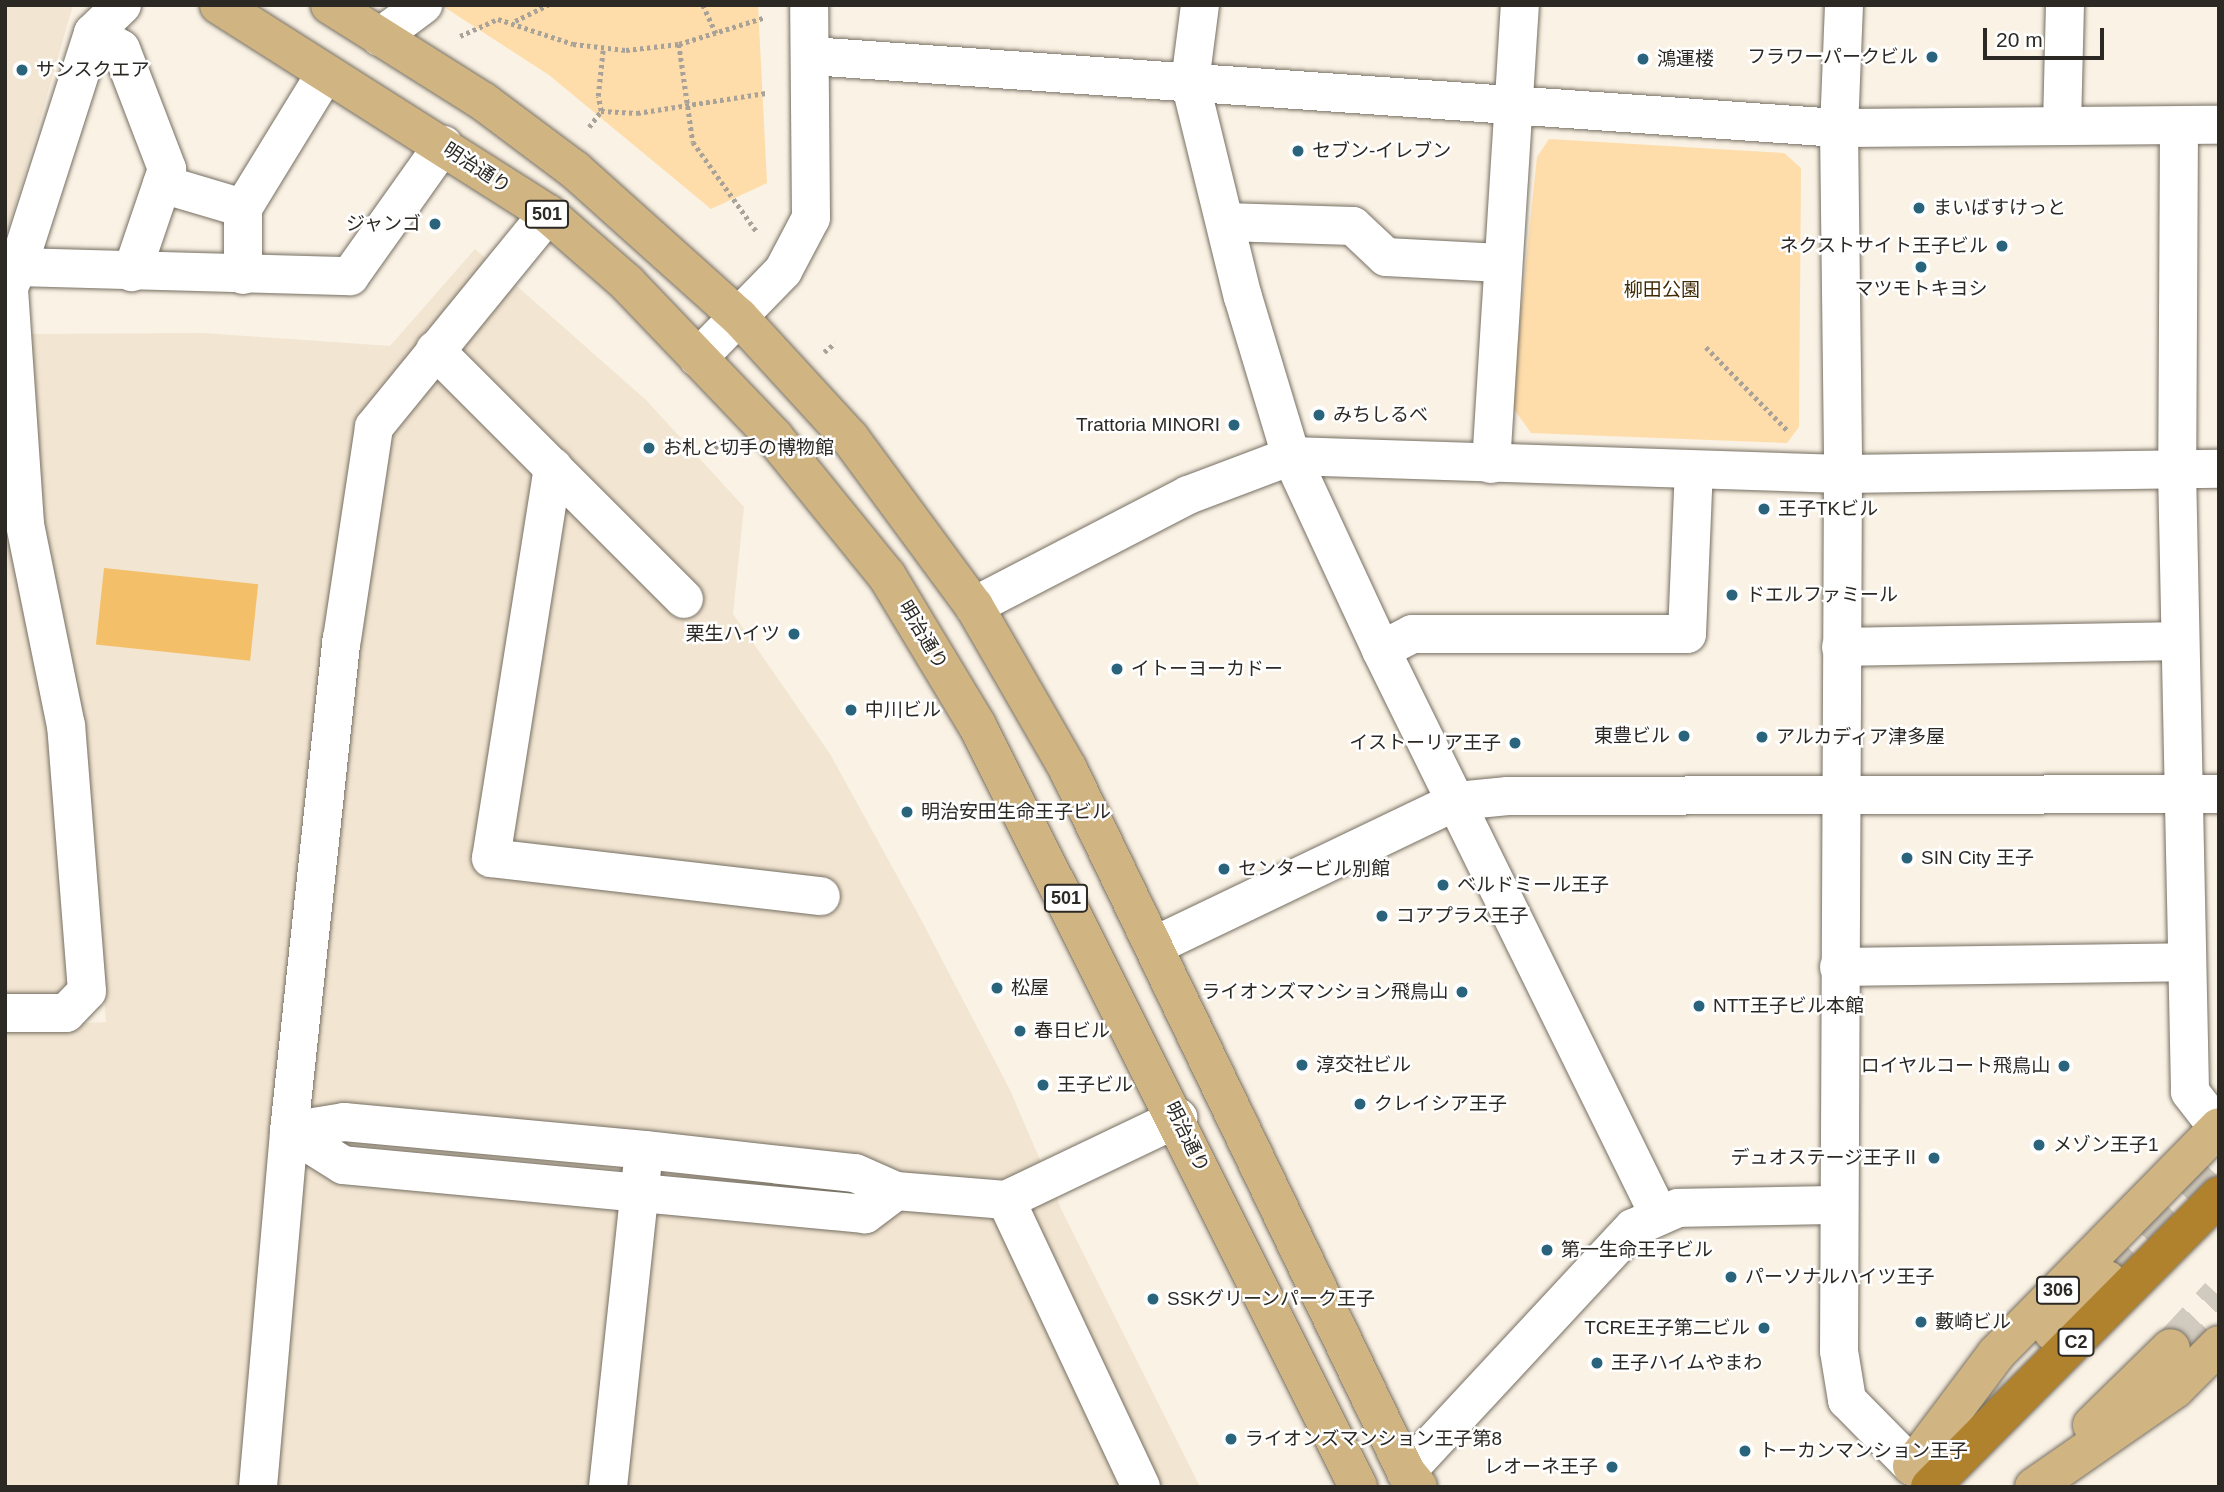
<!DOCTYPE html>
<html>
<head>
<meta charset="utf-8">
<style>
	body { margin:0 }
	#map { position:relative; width:2224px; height:1492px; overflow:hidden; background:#faf2e4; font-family:Arial,"Noto Sans JP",sans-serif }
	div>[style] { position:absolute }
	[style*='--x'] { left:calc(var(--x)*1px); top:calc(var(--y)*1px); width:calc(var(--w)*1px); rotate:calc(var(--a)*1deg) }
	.built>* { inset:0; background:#f2e5d1 }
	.green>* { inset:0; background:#feddab }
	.water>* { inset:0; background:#f4bf69; transform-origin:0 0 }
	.major-tunnel>* { height:38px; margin-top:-19px; transform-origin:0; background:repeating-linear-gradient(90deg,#d1cabe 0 38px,transparent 0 57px) }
	.path>* { height:4.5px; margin-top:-2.25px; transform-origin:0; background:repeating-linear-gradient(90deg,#a8a298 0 3.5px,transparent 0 7px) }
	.roads { filter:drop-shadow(0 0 2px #766f63) drop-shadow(0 0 2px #766f63) }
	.minor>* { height:38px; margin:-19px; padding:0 19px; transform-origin:19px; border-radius:19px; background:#fff }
	.major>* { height:38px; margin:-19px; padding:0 19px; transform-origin:19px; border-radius:19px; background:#d0b482 }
	.highway>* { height:38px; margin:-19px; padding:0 19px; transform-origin:19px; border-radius:19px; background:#b1822e }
	.dots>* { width:19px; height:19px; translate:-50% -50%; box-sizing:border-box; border:4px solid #fff; border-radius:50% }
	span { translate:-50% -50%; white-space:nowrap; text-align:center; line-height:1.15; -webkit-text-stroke:5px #fff; paint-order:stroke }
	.shield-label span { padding:2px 5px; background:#fff; border:2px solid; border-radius:5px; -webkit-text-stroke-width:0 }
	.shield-label { font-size:18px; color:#2c2924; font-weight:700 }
	.poi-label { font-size:19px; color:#2c2924 }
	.right { translate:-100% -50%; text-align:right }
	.left { translate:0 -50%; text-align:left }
	.street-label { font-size:19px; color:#2c2924 }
	.park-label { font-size:19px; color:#412c05 }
	.frame { position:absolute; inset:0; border:7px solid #2c2924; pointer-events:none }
	.scale { position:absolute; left:1983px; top:28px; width:121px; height:32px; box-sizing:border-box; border:4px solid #2c2924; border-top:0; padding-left:9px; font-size:21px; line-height:24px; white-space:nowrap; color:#2c2924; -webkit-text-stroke:5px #fff; paint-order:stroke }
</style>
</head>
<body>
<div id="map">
	<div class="built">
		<div style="clip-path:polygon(5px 5px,73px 5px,5px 241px)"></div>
		<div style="clip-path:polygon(475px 249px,646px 400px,744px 507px,733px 614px,830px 754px,917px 912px,1010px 1090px,1062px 1211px,1200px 1487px,5px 1487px,5px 1027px,106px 1022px,85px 762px,38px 510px,30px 334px,203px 333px,390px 346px)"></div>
		<div style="clip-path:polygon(5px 426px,47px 712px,73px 977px,52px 1001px,5px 1002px)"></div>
	</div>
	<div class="green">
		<div style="clip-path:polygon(441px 5px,758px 5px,767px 183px,711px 209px,549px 75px)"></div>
		<div style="clip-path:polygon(1549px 139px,1784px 153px,1801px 168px,1799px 427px,1787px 443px,1531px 433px,1511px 405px,1537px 157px)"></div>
	</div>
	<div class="water">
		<div style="left:104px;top:568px;width:155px;height:77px;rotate:6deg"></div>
	</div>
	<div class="major-tunnel">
		<div style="--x:2107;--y:1280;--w:160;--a:-45.5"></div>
		<div style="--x:2171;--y:1348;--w:71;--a:-47.3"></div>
	</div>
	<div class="path">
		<div style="--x:703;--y:5;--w:31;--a:65"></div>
		<div style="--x:515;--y:21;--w:37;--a:-26"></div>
		<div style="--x:460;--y:36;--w:42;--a:-24.1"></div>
		<div style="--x:498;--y:19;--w:79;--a:18.4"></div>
		<div style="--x:573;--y:44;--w:53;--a:6.5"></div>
		<div style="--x:626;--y:50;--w:53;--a:-6.5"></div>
		<div style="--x:679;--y:44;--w:88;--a:-17.2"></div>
		<div style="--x:679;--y:44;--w:99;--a:81.9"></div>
		<div style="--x:693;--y:142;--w:110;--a:54.6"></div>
		<div style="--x:601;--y:111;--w:36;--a:3"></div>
		<div style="--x:637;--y:113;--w:131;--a:-8.8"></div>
		<div style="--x:589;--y:127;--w:20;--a:-53"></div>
		<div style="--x:601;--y:111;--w:15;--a:-101"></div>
		<div style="--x:598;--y:96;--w:47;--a:-83.9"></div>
		<div style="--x:1706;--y:347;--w:119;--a:45.7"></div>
		<div style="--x:824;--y:352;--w:14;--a:-39"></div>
		<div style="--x:710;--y:453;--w:17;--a:-45"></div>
	</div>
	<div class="roads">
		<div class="minor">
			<div style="--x:122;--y:5;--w:40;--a:136"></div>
			<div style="--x:93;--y:33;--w:246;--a:107.8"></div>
			<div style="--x:18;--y:267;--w:332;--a:1.6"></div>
			<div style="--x:350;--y:276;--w:161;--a:-54.6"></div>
			<div style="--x:1200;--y:5;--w:78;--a:97.4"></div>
			<div style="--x:1190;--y:82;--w:221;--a:76.2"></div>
			<div style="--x:1243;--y:297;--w:166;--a:73.2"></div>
			<div style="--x:1291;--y:456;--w:214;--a:65.1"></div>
			<div style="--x:1381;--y:650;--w:630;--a:63.8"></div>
			<div style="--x:1844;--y:5;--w:123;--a:92.3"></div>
			<div style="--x:1839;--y:128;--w:346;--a:89.3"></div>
			<div style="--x:1843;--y:474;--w:877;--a:90.26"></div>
			<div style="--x:1839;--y:1351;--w:50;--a:80.7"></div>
			<div style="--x:1847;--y:1400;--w:93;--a:45.4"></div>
			<div style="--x:93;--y:33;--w:32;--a:30"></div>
			<div style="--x:121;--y:49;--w:129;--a:69"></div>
			<div style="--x:167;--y:169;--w:109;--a:108.8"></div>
			<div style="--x:380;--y:37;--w:54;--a:-36.7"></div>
			<div style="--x:811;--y:56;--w:1031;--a:4.01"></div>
			<div style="--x:1839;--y:128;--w:380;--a:-0.5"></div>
			<div style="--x:2062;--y:126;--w:121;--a:-88.6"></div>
			<div style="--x:2179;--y:126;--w:343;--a:90.3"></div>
			<div style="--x:2177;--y:469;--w:623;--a:88.8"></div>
			<div style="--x:2190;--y:1092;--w:46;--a:52.1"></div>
			<div style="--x:162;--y:184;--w:84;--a:16.5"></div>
			<div style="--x:243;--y:208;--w:157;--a:-58.5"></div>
			<div style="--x:243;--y:208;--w:67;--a:90"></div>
			<div style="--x:1225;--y:222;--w:128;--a:1.8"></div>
			<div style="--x:1353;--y:226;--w:45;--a:43.2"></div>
			<div style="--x:1386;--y:257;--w:115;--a:3"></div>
			<div style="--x:435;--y:350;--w:352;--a:45"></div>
			<div style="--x:698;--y:358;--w:122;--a:-45.7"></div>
			<div style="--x:783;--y:271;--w:60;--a:-62.2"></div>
			<div style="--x:811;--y:218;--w:213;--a:-90.5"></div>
			<div style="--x:1491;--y:464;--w:460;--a:-86.4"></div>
			<div style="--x:553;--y:467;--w:396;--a:99"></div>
			<div style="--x:491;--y:858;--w:332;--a:6.6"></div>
			<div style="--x:974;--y:606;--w:241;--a:-27.4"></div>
			<div style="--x:1188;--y:495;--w:110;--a:-20.7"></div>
			<div style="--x:1291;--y:456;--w:552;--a:1.87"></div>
			<div style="--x:1843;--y:474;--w:376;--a:-0.8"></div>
			<div style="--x:1841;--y:647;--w:339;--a:-1"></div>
			<div style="--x:1381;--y:650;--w:35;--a:-27"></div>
			<div style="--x:1412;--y:634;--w:275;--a:0"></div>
			<div style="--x:1687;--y:634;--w:164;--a:-87.6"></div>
			<div style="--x:1154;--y:946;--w:336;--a:-25.6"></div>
			<div style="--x:1457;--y:801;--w:51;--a:-5.6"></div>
			<div style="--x:1508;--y:796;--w:711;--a:-0.16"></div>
			<div style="--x:1839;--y:967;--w:347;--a:-0.8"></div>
			<div style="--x:5;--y:1013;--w:61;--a:0"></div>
			<div style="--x:66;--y:1013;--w:30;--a:-46"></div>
			<div style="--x:87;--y:991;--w:266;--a:-94.5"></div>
			<div style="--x:66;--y:726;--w:206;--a:-101.5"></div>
			<div style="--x:25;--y:524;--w:238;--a:-93.9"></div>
			<div style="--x:9;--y:287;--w:22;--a:-66"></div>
			<div style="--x:896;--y:1191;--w:39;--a:143"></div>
			<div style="--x:865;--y:1214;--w:524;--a:-174.64"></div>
			<div style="--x:343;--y:1165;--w:64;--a:-147.8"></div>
			<div style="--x:289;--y:1131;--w:56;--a:-9.3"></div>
			<div style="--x:344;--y:1122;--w:302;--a:5.3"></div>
			<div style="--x:645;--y:1150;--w:211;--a:6.3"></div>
			<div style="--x:855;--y:1173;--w:45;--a:23.7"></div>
			<div style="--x:896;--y:1191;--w:110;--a:4.7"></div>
			<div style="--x:1006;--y:1200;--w:317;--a:64.8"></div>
			<div style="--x:1006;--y:1200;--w:191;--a:-25.5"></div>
			<div style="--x:1406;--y:1472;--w:333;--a:-47.1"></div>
			<div style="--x:1633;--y:1228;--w:49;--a:-24"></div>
			<div style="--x:1678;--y:1208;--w:161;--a:-1.1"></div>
			<div style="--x:258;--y:1487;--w:357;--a:-85"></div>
			<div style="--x:289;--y:1131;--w:495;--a:-83.9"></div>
			<div style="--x:342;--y:639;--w:214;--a:-81.4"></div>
			<div style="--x:374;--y:427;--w:275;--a:-50.8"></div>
			<div style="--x:608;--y:1487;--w:320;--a:-83.9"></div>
		</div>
		<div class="major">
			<div style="--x:219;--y:5;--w:390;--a:32.4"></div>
			<div style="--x:548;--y:214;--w:105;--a:41.1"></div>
			<div style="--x:627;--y:283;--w:213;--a:46.3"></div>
			<div style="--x:774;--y:437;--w:179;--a:50.9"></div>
			<div style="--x:887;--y:576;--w:174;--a:58.9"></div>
			<div style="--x:977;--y:725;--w:852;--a:63.43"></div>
			<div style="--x:330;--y:5;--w:182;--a:32.2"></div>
			<div style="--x:484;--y:102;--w:114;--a:36.8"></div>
			<div style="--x:575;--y:170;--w:220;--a:41.9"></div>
			<div style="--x:739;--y:317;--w:164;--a:47.5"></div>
			<div style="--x:850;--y:438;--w:209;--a:53.6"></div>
			<div style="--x:974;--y:606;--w:188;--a:60"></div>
			<div style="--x:1068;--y:769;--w:780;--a:64.32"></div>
			<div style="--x:1406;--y:1472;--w:19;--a:51"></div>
			<div style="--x:2053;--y:1332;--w:75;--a:-43.9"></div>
			<div style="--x:2092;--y:1425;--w:110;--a:-44.3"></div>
			<div style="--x:1912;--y:1466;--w:140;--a:-53.1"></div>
			<div style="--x:1996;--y:1354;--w:318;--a:-45.5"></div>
			<div style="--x:2034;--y:1487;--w:172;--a:-34.8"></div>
			<div style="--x:2175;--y:1389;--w:62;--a:-45"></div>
		</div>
		<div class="highway">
			<div style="--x:1930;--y:1487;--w:410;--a:-45.2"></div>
		</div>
	</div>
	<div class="dots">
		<div style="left:1932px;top:57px;background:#29637c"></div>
		<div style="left:1643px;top:59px;background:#29637c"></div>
		<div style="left:22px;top:70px;background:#29637c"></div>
		<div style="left:1298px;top:151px;background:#29637c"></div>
		<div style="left:1919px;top:208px;background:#29637c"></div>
		<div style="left:435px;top:224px;background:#29637c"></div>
		<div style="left:2002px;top:246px;background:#29637c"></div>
		<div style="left:1921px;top:267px;background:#29637c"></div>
		<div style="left:1319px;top:415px;background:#29637c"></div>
		<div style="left:1234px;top:425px;background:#29637c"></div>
		<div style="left:649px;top:448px;background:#29637c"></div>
		<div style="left:1764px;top:509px;background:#29637c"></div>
		<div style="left:1732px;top:595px;background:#29637c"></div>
		<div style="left:794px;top:634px;background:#29637c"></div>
		<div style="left:1117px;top:669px;background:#29637c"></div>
		<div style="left:851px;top:710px;background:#29637c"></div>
		<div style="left:1684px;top:736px;background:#29637c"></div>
		<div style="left:1762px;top:737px;background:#29637c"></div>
		<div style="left:1515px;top:743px;background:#29637c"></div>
		<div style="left:907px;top:812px;background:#29637c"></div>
		<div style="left:1907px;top:858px;background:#29637c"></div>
		<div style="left:1224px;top:869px;background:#29637c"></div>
		<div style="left:1443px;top:885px;background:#29637c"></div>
		<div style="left:1382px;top:916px;background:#29637c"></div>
		<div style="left:997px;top:988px;background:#29637c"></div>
		<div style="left:1462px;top:992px;background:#29637c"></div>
		<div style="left:1699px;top:1006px;background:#29637c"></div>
		<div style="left:1020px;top:1031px;background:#29637c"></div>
		<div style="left:1302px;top:1065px;background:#29637c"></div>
		<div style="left:2064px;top:1066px;background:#29637c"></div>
		<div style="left:1043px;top:1085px;background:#29637c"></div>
		<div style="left:1360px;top:1104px;background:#29637c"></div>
		<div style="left:2039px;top:1145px;background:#29637c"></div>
		<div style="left:1934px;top:1158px;background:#29637c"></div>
		<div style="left:1547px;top:1250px;background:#29637c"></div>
		<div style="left:1731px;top:1277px;background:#29637c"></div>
		<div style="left:1153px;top:1299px;background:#29637c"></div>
		<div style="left:1921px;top:1322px;background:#29637c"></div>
		<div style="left:1764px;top:1328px;background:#29637c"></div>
		<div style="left:1597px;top:1363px;background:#29637c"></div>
		<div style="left:1231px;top:1439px;background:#29637c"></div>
		<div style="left:1745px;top:1451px;background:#29637c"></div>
		<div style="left:1612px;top:1467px;background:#29637c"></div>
	</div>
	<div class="shield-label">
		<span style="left:547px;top:214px">501</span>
		<span style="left:1066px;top:898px">501</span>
		<span style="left:2058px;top:1290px">306</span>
		<span style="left:2076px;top:1342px">C2</span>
	</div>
	<div class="poi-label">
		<span class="right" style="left:1918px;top:57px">フラワーパークビル</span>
		<span class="left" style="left:1657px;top:59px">鴻運楼</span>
		<span class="left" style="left:36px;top:70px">サンスクエア</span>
		<span class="left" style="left:1312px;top:151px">セブン-イレブン</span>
		<span class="left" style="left:1933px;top:208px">まいばすけっと</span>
		<span class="right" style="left:421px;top:224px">ジャンゴ</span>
		<span class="right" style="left:1988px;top:246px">ネクストサイト王子ビル</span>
		<span style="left:1921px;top:289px">マツモトキヨシ</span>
		<span class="left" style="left:1333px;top:415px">みちしるべ</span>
		<span class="right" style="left:1220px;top:425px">Trattoria MINORI</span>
		<span class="left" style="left:663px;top:448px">お札と切手の博物館</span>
		<span class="left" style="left:1778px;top:509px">王子TKビル</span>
		<span class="left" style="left:1746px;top:595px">ドエルファミール</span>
		<span class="right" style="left:780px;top:634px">栗生ハイツ</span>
		<span class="left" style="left:1131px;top:669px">イトーヨーカドー</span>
		<span class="left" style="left:865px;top:710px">中川ビル</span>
		<span class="right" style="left:1670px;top:736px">東豊ビル</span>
		<span class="left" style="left:1776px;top:737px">アルカディア津多屋</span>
		<span class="right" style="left:1501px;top:743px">イストーリア王子</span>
		<span class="left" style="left:921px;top:812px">明治安田生命王子ビル</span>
		<span class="left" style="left:1921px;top:858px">SIN City 王子</span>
		<span class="left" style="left:1238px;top:869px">センタービル別館</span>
		<span class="left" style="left:1457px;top:885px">ベルドミール王子</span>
		<span class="left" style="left:1396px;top:916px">コアプラス王子</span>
		<span class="left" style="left:1011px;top:988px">松屋</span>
		<span class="right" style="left:1448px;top:992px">ライオンズマンション飛鳥山</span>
		<span class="left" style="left:1713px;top:1006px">NTT王子ビル本館</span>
		<span class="left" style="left:1034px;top:1031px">春日ビル</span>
		<span class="left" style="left:1316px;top:1065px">淳交社ビル</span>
		<span class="right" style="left:2050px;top:1066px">ロイヤルコート飛鳥山</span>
		<span class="left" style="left:1057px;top:1085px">王子ビル</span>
		<span class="left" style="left:1374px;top:1104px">クレイシア王子</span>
		<span class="left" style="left:2053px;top:1145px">メゾン王子1</span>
		<span class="right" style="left:1920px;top:1158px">デュオステージ王子Ⅱ</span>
		<span class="left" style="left:1561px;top:1250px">第一生命王子ビル</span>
		<span class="left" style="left:1745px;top:1277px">パーソナルハイツ王子</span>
		<span class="left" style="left:1167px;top:1299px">SSKグリーンパーク王子</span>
		<span class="left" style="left:1935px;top:1322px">藪崎ビル</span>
		<span class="right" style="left:1750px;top:1328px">TCRE王子第二ビル</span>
		<span class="left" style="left:1611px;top:1363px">王子ハイムやまわ</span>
		<span class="left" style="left:1245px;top:1439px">ライオンズマンション王子第8</span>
		<span class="left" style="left:1759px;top:1451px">トーカンマンション王子</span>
		<span class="right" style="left:1598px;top:1467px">レオーネ王子</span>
	</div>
	<div class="street-label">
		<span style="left:477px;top:168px;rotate:33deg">明治通り</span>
		<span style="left:923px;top:635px;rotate:59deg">明治通り</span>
		<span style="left:1187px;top:1137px;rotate:64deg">明治通り</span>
	</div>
	<div class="park-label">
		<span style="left:1662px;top:290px">柳田公園</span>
	</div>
	<div class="frame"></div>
	<div class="scale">20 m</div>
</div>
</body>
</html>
